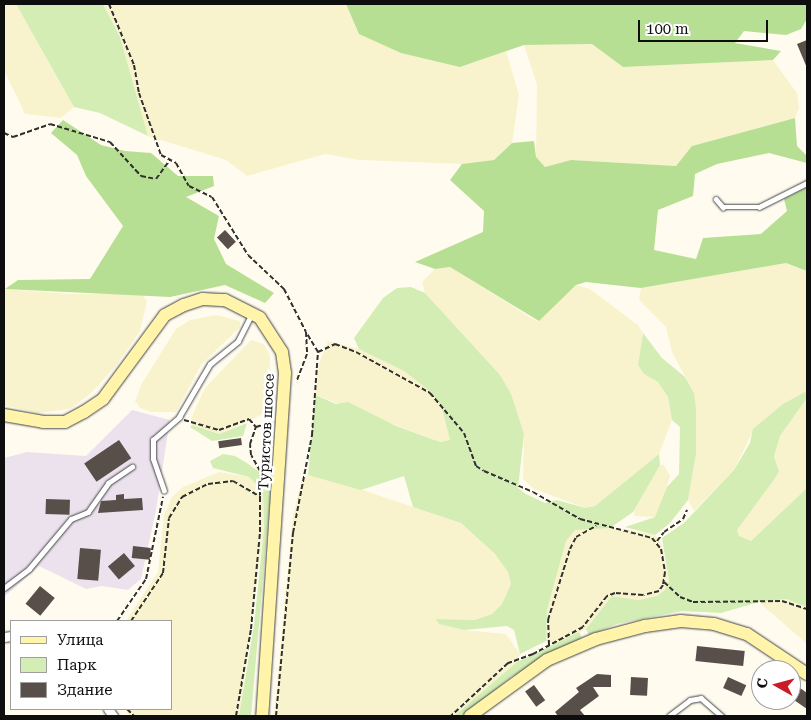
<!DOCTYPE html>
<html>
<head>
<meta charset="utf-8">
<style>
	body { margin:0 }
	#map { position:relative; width:811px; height:720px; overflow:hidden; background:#fffcef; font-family:"Roboto Serif",serif }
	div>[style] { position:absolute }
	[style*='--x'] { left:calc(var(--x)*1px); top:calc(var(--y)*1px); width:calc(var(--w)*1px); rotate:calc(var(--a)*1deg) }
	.industrial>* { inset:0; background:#ece2ee }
	.farmland>* { inset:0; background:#f8f3cd }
	.green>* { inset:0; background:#d3edb5 }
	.forest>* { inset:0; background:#b7df93 }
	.building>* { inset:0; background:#584f4a; transform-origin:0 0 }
	.path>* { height:2px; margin-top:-1px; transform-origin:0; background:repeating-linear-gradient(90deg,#303030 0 5px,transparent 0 7.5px) }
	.roads { filter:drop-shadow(0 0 1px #414141) drop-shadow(0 0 1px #414141) }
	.lane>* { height:4.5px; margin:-2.25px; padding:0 2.25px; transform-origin:2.25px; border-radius:2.25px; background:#fff }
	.street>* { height:9px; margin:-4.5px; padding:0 4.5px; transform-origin:4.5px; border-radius:4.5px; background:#fff }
	.secondary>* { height:12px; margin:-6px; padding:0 6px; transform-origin:6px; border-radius:6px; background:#fff4aa }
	span { translate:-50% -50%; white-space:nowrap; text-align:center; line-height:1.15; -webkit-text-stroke:5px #fff; paint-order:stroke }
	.street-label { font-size:14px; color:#0e0e0e }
	.frame { position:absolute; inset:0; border:5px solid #0e0e0e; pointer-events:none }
	.legend { position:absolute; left:10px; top:620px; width:162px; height:90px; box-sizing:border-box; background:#fff; border:1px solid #9f9f9f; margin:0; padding:6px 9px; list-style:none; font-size:15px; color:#0e0e0e }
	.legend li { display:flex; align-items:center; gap:10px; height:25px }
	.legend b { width:25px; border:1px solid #9f9f9f }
	.north { position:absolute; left:751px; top:660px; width:50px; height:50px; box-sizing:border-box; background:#fff; border:1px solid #9f9f9f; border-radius:50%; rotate:277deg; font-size:14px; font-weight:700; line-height:20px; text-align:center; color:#0e0e0e }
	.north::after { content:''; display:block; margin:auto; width:18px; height:22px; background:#ca1b26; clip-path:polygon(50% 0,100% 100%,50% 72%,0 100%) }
	.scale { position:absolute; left:638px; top:20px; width:130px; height:22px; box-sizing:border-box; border:2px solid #0e0e0e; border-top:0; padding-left:6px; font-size:15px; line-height:18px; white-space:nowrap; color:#0e0e0e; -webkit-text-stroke:4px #fff; paint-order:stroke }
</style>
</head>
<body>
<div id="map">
	<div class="industrial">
		<div style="clip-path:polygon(132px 410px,170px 420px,156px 510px,141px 579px,128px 590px,102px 586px,86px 589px,39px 566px,4px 597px,4px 458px,27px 452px,86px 456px)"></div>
	</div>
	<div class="farmland">
		<div style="clip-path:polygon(4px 4px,16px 4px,74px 107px,61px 118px,25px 114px,4px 70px)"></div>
		<div style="clip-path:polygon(103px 4px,346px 4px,359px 34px,460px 67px,506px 51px,519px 95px,512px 143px,494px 160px,462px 164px,359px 160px,325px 154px,247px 176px,226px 160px,148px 136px,120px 37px)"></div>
		<div style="clip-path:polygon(592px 44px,623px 67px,773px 60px,797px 93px,799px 108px,795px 118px,692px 146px,676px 166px,571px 160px,545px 167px,536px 157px,537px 85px,524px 45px)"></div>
		<div style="clip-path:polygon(786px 263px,807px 271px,807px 488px,751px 541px,739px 536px,737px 530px,776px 477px,779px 471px,774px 458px,780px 436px,807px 398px,754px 429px,734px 470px,694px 511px,688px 500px,696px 454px,694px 393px,672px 352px,666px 327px,639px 300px,641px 288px)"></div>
		<div style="clip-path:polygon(450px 267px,533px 319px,538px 321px,576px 285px,590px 289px,638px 325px,643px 333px,638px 365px,644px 374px,658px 382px,668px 397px,672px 420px,659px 454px,595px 506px,585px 508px,534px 489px,523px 479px,524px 434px,500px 375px,425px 293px,422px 282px,435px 269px)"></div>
		<div style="clip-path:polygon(4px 289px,71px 294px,142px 294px,147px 301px,140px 331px,115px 367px,90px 394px,70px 409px,37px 413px,4px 405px)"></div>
		<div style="clip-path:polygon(216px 315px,240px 321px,240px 327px,201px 365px,176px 412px,151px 412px,140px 408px,135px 401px,142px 383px,176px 329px,190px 320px)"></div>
		<div style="clip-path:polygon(251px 340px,264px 344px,270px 355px,270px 404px,261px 415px,219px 434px,192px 425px,191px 418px,205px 388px)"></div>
		<div style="clip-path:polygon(328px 341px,359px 349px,404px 371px,431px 392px,442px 409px,450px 440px,440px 442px,315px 395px,318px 366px)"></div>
		<div style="clip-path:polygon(660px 465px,664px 465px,670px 476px,663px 502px,655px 517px,634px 516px,635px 504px)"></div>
		<div style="clip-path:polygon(219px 472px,249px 477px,263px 491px,264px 528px,240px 712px,239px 716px,130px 716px,124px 709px,171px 709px,171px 621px,126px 621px,158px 572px,164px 515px,172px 497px,183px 487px)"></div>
		<div style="clip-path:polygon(308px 475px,330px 479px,461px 523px,495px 554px,508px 572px,511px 584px,502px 604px,492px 614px,475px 620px,437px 619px,439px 624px,464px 630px,506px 634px,520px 654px,517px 662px,454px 716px,274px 716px,293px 516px,301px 482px)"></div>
		<div style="clip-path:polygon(587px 527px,626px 529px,655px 535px,662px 545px,669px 580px,665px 590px,657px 596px,638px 600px,612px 596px,586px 629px,556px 644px,546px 641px,547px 610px,566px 541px,575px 530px)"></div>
		<div style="clip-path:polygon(786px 599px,807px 607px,807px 644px,759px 602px)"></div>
	</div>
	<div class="green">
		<div style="clip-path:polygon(16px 4px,103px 4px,120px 37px,148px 136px,100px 113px,74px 107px)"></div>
		<div style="clip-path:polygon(411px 287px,425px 293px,500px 375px,511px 394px,524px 434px,518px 488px,526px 494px,545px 503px,557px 500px,585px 508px,595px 506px,659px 454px,660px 465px,633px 512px,610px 528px,575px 530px,566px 541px,547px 610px,546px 641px,520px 654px,514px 630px,507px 626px,464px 630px,439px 624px,436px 619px,475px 620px,492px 614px,502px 604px,511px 584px,508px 572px,495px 554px,461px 523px,413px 507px,404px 476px,361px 490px,308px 475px,315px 395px,336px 404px,348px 402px,396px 426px,440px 442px,450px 440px,442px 409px,431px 392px,404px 371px,359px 349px,354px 338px,383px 298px,397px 288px)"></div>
		<div style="clip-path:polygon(643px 333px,662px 358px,685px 377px,694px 393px,696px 408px,696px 454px,688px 500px,670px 523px,655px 535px,625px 527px,655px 517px,667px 487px,679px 474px,680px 427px,672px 420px,668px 397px,658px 382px,644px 374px,638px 365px)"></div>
		<div style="clip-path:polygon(805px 392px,807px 398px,780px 436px,774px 457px,779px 471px,776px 477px,737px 530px,739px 536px,751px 541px,807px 488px,807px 607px,786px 599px,759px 602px,721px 613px,682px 611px,617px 624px,589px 635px,586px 629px,612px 596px,638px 600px,657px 596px,665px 590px,669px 580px,662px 538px,684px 523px,734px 470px,750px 443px,753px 429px,783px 404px)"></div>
		<div style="clip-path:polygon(247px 423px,243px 436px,212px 441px,190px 427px,192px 425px,219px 434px)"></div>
		<div style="clip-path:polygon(223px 454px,235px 456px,247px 463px,270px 480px,271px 487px,251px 716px,239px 716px,254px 625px,264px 528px,263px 491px,249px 477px,213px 468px,210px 461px)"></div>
		<div style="clip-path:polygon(579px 632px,582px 638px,511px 677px,464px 716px,454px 716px,517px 662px)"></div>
	</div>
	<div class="forest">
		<div style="clip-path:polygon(346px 4px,807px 4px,807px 19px,801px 29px,786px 35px,744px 31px,735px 43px,781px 51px,773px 60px,623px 67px,592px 44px,524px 45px,460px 67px,401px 53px,359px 34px)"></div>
		<div style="clip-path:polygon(795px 118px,797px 146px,807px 156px,807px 163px,769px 153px,717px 164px,695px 174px,693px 196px,658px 210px,654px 250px,696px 259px,703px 238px,761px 234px,787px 211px,784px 199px,807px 187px,807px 271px,786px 263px,641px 288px,586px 282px,576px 285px,539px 321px,450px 267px,435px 269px,415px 262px,483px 232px,484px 211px,450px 180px,462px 164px,494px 160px,512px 143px,534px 141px,536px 157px,545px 167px,571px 160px,676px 166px,692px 146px)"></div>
		<div style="clip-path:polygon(63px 120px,101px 145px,125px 151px,151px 153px,178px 176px,213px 176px,214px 186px,186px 197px,219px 216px,214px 239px,226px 264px,274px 293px,265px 303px,225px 285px,170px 297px,5px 289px,18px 280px,90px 279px,123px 226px,86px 176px,77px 155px,51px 133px)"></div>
	</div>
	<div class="building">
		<div style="clip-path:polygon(807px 40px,807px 68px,797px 44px)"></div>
		<div style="left:225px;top:230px;width:16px;height:11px;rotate:47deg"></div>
		<div style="left:241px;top:438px;width:7px;height:23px;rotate:82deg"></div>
		<div style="left:119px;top:440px;width:22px;height:42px;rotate:56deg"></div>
		<div style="clip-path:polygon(124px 494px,124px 499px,142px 498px,143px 510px,98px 513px,101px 501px,116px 500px,116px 495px)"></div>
		<div style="left:46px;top:499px;width:24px;height:15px;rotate:2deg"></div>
		<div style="left:133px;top:546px;width:18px;height:12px;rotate:6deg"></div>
		<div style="left:80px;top:548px;width:21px;height:31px;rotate:5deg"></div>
		<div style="left:124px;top:553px;width:17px;height:21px;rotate:50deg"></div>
		<div style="left:40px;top:586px;width:19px;height:23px;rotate:39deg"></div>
		<div style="left:697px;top:646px;width:48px;height:15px;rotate:6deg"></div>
		<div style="clip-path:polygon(597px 674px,611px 675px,611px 687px,593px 687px,599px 696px,580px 710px,585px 716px,558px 716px,555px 712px,579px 692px,576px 688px)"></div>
		<div style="left:631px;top:677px;width:17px;height:18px;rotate:3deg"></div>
		<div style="left:728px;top:677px;width:20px;height:12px;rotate:24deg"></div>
		<div style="left:534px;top:685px;width:19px;height:11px;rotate:54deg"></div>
		<div style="clip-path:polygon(796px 685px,807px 693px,807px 709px,794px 700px,796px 697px,791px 693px)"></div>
	</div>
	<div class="path">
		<div style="--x:109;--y:4;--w:66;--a:67.7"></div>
		<div style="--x:134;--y:65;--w:28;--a:80"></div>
		<div style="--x:139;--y:93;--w:66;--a:70.5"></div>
		<div style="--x:161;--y:155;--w:17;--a:28"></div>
		<div style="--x:176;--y:163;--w:26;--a:61"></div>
		<div style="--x:189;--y:186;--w:25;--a:26"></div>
		<div style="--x:212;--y:197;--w:68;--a:58.2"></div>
		<div style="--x:248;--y:255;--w:50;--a:43.4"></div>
		<div style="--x:284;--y:289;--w:48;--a:62.9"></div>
		<div style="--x:306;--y:332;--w:22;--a:87"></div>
		<div style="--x:307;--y:354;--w:30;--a:111"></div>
		<div style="--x:4;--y:133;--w:10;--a:24"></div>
		<div style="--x:13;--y:137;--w:39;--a:-19"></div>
		<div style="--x:50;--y:124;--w:63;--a:16.7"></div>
		<div style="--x:110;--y:142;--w:46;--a:47.6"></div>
		<div style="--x:141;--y:176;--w:15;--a:11"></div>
		<div style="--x:156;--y:179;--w:24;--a:-54"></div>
		<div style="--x:318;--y:352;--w:19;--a:-25"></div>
		<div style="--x:335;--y:344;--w:22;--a:21"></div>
		<div style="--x:356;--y:352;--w:85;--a:29"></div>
		<div style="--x:430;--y:393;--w:52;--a:49.6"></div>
		<div style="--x:464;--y:433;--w:35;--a:70"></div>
		<div style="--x:476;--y:466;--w:9;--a:32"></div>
		<div style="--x:484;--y:471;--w:53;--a:23.2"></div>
		<div style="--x:533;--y:492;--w:54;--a:29.9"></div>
		<div style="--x:580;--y:519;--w:74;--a:14.8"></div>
		<div style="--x:652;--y:538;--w:14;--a:51"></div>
		<div style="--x:661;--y:549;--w:23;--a:80"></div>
		<div style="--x:665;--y:572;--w:13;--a:99"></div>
		<div style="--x:663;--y:585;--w:7;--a:124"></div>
		<div style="--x:659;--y:591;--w:16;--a:166"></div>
		<div style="--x:643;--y:595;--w:28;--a:-176"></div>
		<div style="--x:615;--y:593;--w:9;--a:159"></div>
		<div style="--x:607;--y:596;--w:39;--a:128"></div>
		<div style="--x:583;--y:627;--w:57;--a:151.6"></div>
		<div style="--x:533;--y:654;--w:27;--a:160"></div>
		<div style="--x:508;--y:663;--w:78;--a:137.1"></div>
		<div style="--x:184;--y:420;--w:36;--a:16"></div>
		<div style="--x:219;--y:430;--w:32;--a:-20"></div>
		<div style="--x:249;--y:419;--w:11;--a:49"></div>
		<div style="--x:657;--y:541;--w:11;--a:-52"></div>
		<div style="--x:664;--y:532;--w:23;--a:-34"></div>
		<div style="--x:683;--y:519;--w:10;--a:-66"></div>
		<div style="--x:664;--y:582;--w:22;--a:43"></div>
		<div style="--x:680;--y:597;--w:14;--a:21"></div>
		<div style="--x:693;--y:602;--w:89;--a:-0.6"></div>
		<div style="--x:782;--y:601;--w:26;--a:18"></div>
		<div style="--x:117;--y:621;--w:51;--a:-55.4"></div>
		<div style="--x:146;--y:579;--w:84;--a:-78.3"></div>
		<div style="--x:131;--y:621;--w:58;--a:-56.3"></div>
		<div style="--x:163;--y:573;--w:55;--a:-83.8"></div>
		<div style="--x:169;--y:518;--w:25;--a:-58"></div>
		<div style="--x:182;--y:497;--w:29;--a:-27"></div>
		<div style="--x:208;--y:484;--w:25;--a:-7"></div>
		<div style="--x:233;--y:481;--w:32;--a:30"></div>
		<div style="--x:549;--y:645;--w:25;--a:-92"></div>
		<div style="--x:548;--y:620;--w:74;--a:-72.8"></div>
		<div style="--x:570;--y:549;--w:13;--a:-63"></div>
		<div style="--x:576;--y:537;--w:23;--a:-29"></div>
		<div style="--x:127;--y:709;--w:10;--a:45"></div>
		<div style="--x:236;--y:716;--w:88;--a:-80.2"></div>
		<div style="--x:251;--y:629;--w:97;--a:-84.7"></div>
		<div style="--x:260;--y:532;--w:61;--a:-90"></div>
		<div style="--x:260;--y:471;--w:18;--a:-119"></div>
		<div style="--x:251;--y:455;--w:11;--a:-95"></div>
		<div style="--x:250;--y:444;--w:18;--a:-71"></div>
		<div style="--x:256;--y:427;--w:9;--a:-18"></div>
		<div style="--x:276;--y:716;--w:184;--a:-84.7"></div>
		<div style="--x:293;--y:533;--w:100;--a:-79"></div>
		<div style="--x:312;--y:435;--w:83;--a:-85.9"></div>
		<div style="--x:318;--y:352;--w:23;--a:-121"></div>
	</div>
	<div class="roads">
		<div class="lane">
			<div style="--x:716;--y:199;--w:11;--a:49"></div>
			<div style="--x:723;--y:207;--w:36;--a:0"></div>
			<div style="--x:759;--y:207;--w:54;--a:-26.6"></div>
			<div style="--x:164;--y:491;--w:34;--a:-109"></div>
			<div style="--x:153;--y:459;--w:19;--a:-90"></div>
			<div style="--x:153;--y:440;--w:35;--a:-41"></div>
			<div style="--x:179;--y:417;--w:61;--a:-59.7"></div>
			<div style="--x:210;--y:364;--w:36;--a:-39"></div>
			<div style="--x:238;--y:341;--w:30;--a:-63"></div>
			<div style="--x:4;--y:588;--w:31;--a:-37"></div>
			<div style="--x:29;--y:569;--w:65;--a:-50"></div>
			<div style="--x:71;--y:519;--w:18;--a:-22"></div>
			<div style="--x:88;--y:512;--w:35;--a:-55"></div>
			<div style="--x:108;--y:483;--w:29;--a:-34"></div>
			<div style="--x:669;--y:716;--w:26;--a:-37"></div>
			<div style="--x:690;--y:700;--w:11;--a:-10"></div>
			<div style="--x:701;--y:698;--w:28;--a:41"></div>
		</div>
		<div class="street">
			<div style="--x:4;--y:637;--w:7;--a:-8"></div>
			<div style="--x:108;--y:709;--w:9;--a:54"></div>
		</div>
		<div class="secondary">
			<div style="--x:4;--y:415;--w:40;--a:10"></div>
			<div style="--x:43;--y:422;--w:22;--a:0"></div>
			<div style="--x:65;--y:422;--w:21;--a:-28"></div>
			<div style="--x:84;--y:412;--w:23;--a:-34"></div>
			<div style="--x:103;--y:399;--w:104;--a:-53.6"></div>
			<div style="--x:165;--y:315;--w:21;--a:-28"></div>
			<div style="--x:184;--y:305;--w:20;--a:-18"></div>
			<div style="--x:203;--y:299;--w:22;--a:3"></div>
			<div style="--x:225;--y:300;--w:39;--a:27"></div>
			<div style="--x:260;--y:318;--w:40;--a:57.1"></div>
			<div style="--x:282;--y:352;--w:21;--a:82"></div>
			<div style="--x:285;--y:373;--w:344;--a:93.8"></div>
			<div style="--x:470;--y:716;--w:95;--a:-36"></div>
			<div style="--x:547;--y:660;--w:53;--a:-23.2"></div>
			<div style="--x:596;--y:639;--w:51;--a:-14.9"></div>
			<div style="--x:645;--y:626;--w:36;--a:-8"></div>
			<div style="--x:681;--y:621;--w:33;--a:5"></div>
			<div style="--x:714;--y:624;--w:34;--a:17"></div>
			<div style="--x:747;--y:634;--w:72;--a:33.7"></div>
		</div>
	</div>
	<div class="street-label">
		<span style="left:266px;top:432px;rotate:-87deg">Туристов шоссе</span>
	</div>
	<div class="frame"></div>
	<ul class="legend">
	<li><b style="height:6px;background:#fff4aa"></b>Улица</li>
	<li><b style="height:14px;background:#d3edb5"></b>Парк</li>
	<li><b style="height:14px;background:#584f4a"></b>Здание</li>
	</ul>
	<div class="north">С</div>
	<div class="scale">100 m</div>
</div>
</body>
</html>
